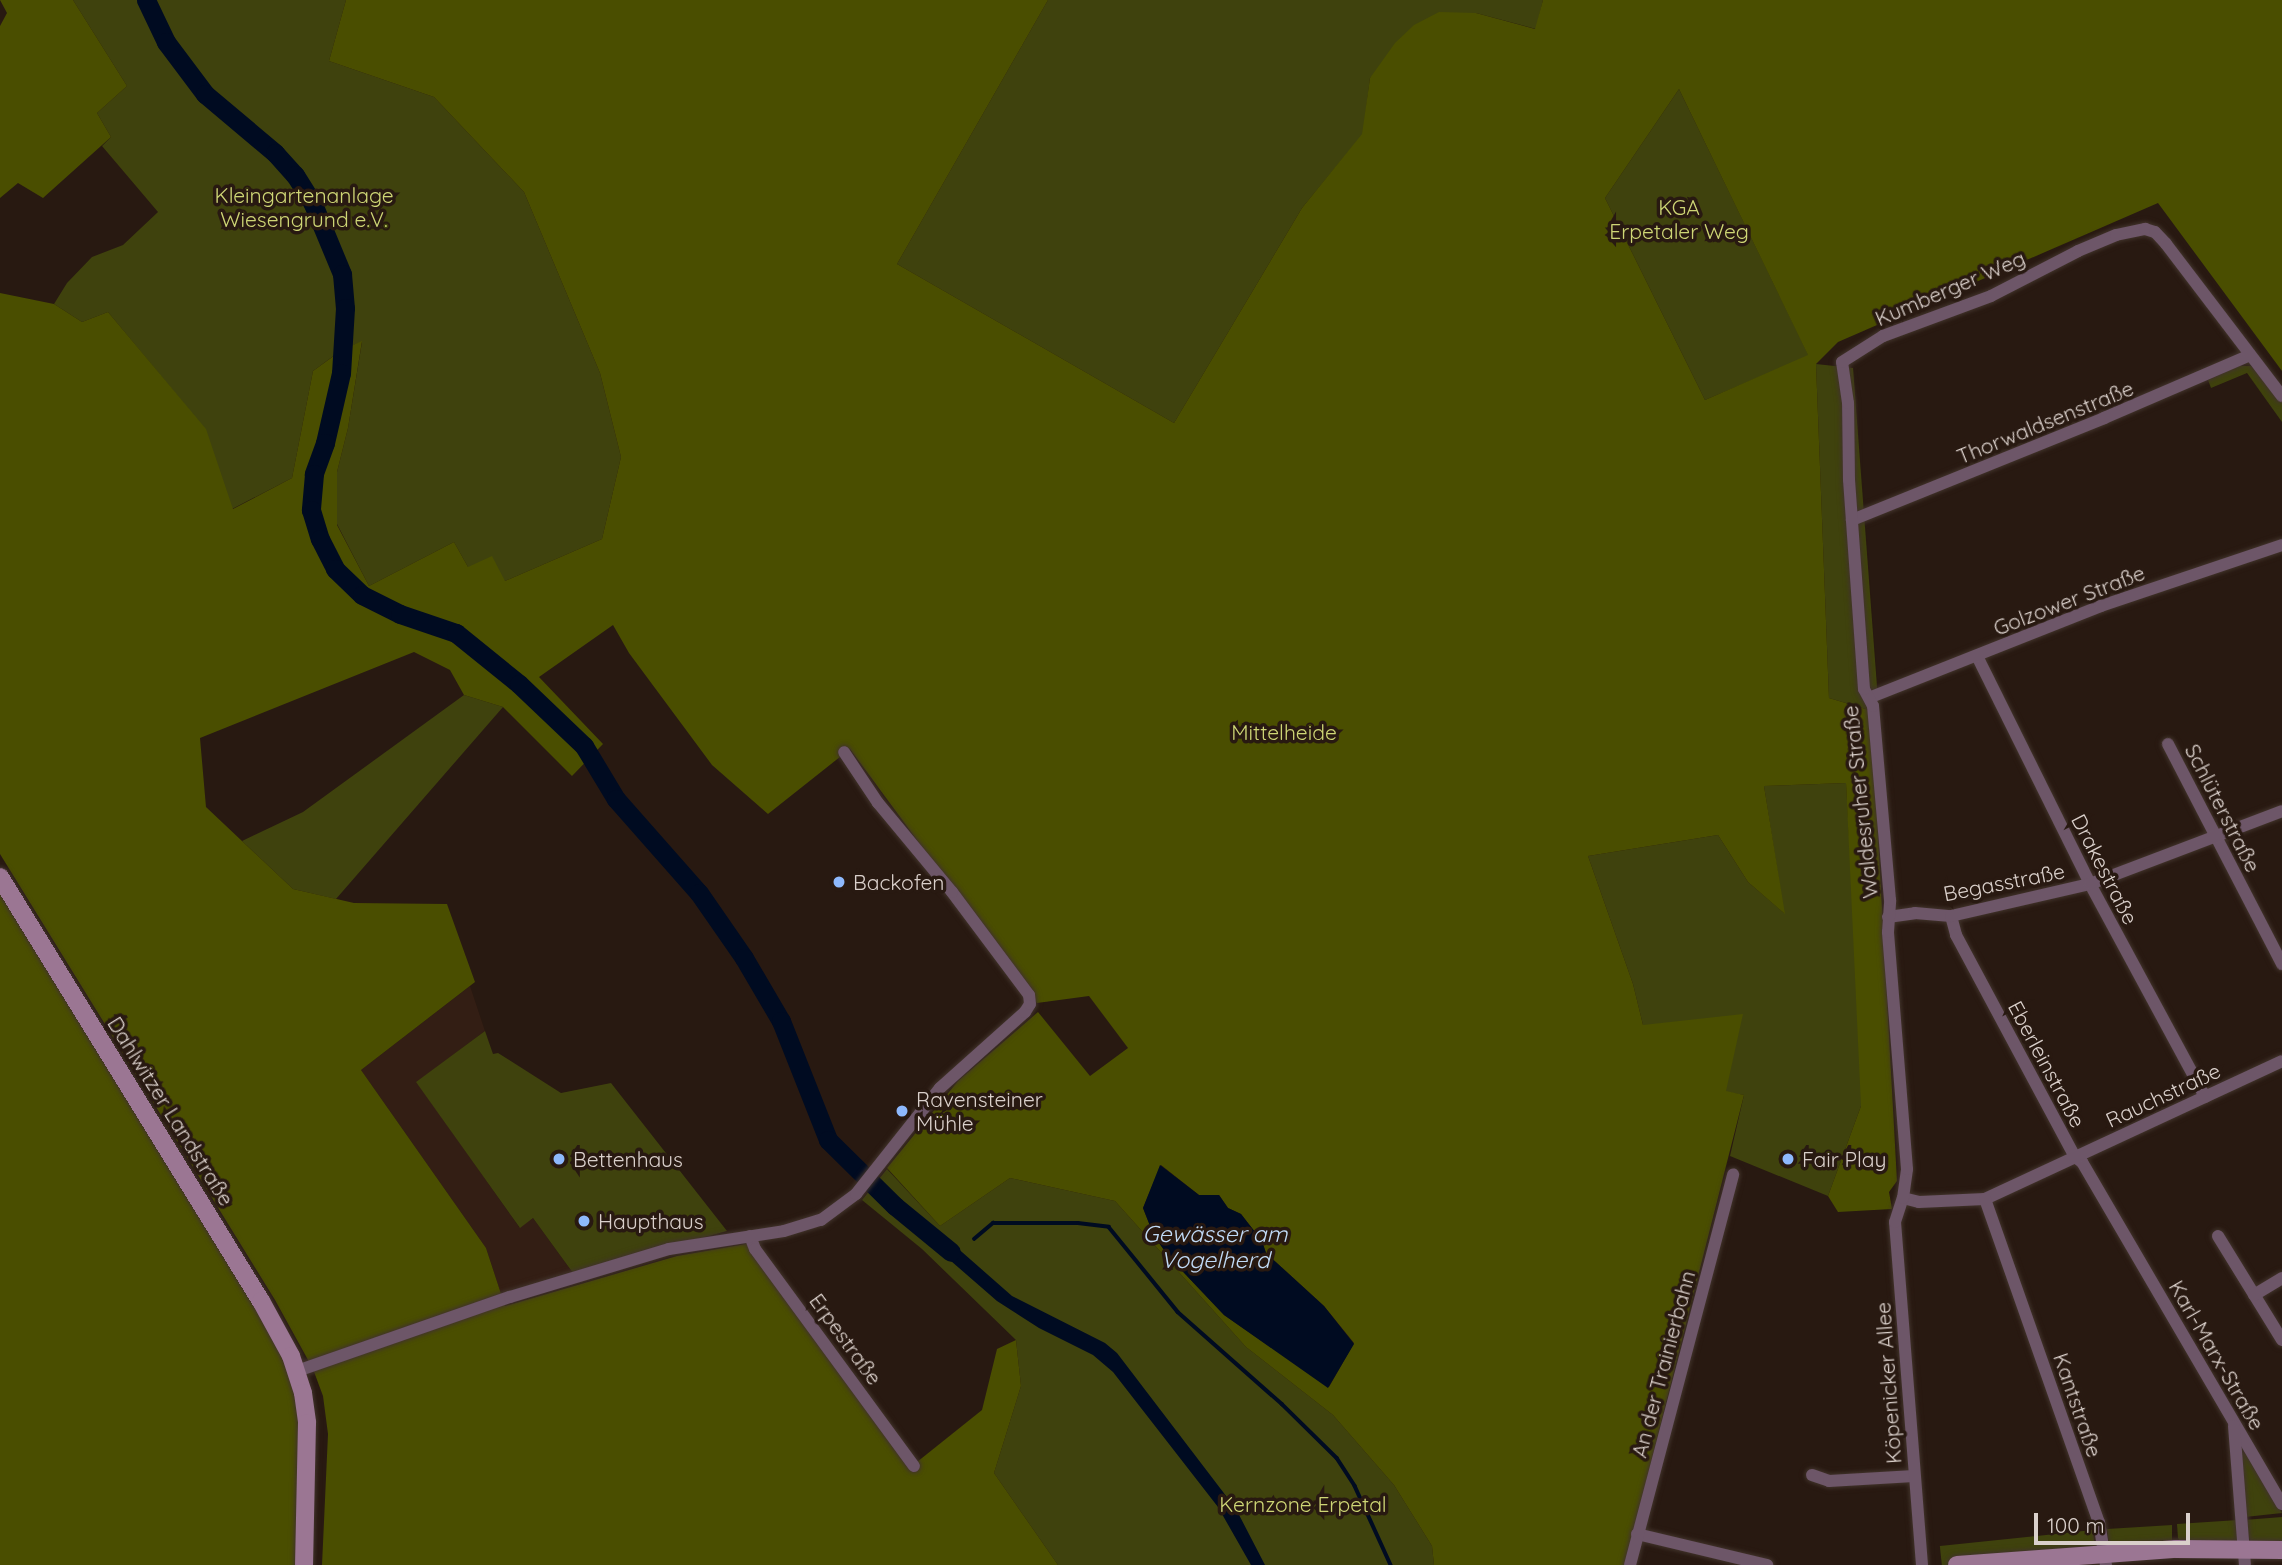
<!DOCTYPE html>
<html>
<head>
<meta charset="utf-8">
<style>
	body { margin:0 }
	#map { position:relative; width:2282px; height:1565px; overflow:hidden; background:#281911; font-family:Quicksand,sans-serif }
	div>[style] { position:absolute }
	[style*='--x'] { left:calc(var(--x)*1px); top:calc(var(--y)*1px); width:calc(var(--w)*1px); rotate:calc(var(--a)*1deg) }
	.built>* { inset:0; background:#331e14 }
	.green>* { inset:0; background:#3f420d; transform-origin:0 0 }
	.forest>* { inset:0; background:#4a4e00 }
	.water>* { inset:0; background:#000b21 }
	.stream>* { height:3.5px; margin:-1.75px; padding:0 1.75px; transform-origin:1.75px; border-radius:1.75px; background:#000b21 }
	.river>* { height:19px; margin:-9.5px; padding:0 9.5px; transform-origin:9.5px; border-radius:9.5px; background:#000b21 }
	.roads { filter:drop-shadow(0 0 2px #41332b) drop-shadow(0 0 2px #41332b) }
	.street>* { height:12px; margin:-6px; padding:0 6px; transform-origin:6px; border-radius:6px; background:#6d5668 }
	.secondary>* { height:18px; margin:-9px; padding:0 9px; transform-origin:9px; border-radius:9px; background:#9b7693 }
	.dots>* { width:19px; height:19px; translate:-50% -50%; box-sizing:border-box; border:4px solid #281911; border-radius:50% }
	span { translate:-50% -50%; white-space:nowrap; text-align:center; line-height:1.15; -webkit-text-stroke:7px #281911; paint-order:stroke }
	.park-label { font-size:21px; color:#ced675 }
	.street-label { font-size:21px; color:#dad0cb }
	.poi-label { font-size:21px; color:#dad0cb }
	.left { translate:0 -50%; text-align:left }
	.water-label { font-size:23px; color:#c0daf6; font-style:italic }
	.scale { position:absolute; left:2034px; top:1513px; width:156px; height:32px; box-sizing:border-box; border:4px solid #dad0cb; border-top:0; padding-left:9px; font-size:21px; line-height:24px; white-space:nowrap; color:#dad0cb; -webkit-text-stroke:5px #281911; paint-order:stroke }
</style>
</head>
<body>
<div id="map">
	<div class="built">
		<div style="clip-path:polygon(470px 986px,485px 1031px,417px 1082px,519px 1227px,533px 1218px,573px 1273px,501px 1294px,486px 1248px,361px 1070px)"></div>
	</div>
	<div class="green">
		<div style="clip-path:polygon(73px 0,346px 0,329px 61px,434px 97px,524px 192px,600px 373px,621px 457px,602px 539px,505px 581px,468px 567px,454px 542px,369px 586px,337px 524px,337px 472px,348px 428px,362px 342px,343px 349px,313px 371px,292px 478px,232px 509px,205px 429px,108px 312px,82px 322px,54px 304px,67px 283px,92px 257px,123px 245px,158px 212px,102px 146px,111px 137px,97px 113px,127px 86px)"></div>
		<div style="clip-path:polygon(1048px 0,1543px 0,1536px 29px,1476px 13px,1370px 78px,1363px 134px,1302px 208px,1174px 423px,897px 264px)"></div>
		<div style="clip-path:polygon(1679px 89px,1809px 356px,1705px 400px,1605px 198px)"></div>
		<div style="clip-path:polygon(1816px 364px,1853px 368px,1879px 713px,1829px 698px)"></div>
		<div style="clip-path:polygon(2239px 366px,2251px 366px,2282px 402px,2282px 422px,2247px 373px,2211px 388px,2208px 380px)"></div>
		<div style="clip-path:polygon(464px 695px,503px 707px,336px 899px,293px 889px,242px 841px,303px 812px)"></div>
		<div style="clip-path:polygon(1846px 783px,1861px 1048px,1861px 1106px,1828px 1196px,1730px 1156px,1744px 1095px,1726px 1092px,1643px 1025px,1633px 984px,1588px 856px,1718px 835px,1748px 882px,1784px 913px,1764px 786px)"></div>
		<div style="clip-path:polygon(485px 1031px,493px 1054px,498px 1053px,561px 1093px,611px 1083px,727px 1231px,573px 1273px,533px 1218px,520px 1228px,416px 1082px)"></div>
		<div style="clip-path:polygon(887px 1169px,940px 1226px,1010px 1178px,1115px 1201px,1246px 1347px,1333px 1415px,1394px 1485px,1432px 1546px,1434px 1565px,1058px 1565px,994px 1473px,1021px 1386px,1016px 1340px,922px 1249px,862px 1200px)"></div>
		<div style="clip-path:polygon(2242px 1453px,2247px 1454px,2282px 1513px,2245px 1517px)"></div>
		<div style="clip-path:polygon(2282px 1517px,2282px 1545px,2256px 1545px,2250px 1541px,2244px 1520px)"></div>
		<div style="clip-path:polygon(2238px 1520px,2239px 1538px,2233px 1544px,2180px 1541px,2178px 1538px,2177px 1524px)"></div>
		<div style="clip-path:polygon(2172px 1525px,2172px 1540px,2168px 1546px,2114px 1548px,2109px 1545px,2107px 1529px)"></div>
		<div style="left:2093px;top:1530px;width:20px;height:154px;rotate:84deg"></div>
	</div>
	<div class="forest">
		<div style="clip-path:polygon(0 0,73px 0,127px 86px,97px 113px,111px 137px,43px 198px,18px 183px,0 198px,0 26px,7px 13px)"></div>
		<div style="clip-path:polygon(evenodd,346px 0,1048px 0,897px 264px,1174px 423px,1302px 208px,1362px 134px,1370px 78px,1395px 43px,1414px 25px,1439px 12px,1476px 13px,1535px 29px,1543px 0,2282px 0,2282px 371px,2158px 203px,1838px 342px,1816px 364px,1829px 698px,1879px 713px,1875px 780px,1897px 1181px,1889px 1192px,1892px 1209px,1838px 1212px,1828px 1196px,1861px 1106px,1846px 783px,1764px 786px,1785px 914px,1748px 882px,1718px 835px,1588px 856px,1633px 984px,1643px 1025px,1743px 1014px,1726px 1091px,1744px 1095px,1625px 1565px,1434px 1565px,1432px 1546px,1394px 1485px,1333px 1415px,1246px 1347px,1115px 1201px,1010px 1178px,940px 1226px,887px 1168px,958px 1081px,1038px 1012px,1090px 1076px,1128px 1048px,1089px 996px,1037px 1003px,850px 749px,768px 814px,712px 765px,629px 653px,613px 625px,539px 677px,603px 744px,572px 776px,503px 707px,464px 695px,450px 670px,414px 652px,200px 738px,206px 807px,293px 889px,354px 903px,447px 904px,475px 982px,361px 1070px,486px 1248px,505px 1306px,677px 1256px,752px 1243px,912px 1466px,982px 1410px,997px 1349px,1016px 1340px,1021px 1386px,994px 1473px,1058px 1565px,322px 1565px,328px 1434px,323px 1396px,313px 1369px,275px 1300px,0 854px,0 293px,54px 304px,82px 322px,108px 312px,206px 429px,233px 509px,292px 478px,313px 371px,342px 350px,362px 341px,348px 428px,337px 472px,337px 525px,369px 586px,454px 542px,468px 567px,492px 556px,505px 581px,602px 539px,621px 457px,600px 373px,524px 192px,434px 97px,329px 61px,346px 0,1679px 89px,1808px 355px,1705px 400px,1605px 198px,1679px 89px,346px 0,1161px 1165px,1199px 1195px,1219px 1195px,1228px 1208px,1241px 1214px,1262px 1241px,1266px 1253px,1324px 1306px,1354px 1343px,1329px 1387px,1224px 1315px,1169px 1257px,1154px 1236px,1143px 1208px,1161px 1165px)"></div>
		<div style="clip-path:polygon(0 884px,288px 1360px,300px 1420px,298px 1565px,0 1565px)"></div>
	</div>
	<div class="water">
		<div style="clip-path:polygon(1160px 1165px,1199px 1195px,1219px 1195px,1228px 1208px,1241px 1214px,1262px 1241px,1266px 1253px,1324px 1306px,1354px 1344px,1328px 1388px,1224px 1315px,1169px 1257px,1154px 1236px,1143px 1208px)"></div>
		<div style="clip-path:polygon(934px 1234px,946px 1238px,1012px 1296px,1105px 1343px,1117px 1353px,1236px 1509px,1265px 1565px,1251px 1565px,1218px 1507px,1113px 1372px,1093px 1355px,1039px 1328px,997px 1301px,928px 1241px)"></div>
	</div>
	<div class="stream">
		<div style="--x:974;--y:1239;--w:25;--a:-40"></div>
		<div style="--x:993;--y:1223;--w:85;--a:0"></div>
		<div style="--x:1078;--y:1223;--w:31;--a:7"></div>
		<div style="--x:1109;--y:1227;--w:109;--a:50.9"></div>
		<div style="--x:1178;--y:1312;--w:139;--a:41.5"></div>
		<div style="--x:1282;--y:1404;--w:77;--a:44.5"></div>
		<div style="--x:1337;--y:1458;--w:33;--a:57"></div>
		<div style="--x:1355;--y:1486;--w:87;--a:65.5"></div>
	</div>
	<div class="river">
		<div style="--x:146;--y:0;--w:47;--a:64.5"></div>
		<div style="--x:166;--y:42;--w:65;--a:53.1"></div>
		<div style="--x:205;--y:94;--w:92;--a:40.1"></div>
		<div style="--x:275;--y:153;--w:30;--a:48"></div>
		<div style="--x:295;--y:175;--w:34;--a:58"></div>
		<div style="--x:313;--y:204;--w:76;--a:67.5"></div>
		<div style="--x:342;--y:274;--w:34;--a:85"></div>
		<div style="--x:345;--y:308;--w:65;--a:93.5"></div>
		<div style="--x:341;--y:373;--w:72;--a:102.9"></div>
		<div style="--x:325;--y:443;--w:33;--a:110"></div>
		<div style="--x:314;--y:474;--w:36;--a:95"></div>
		<div style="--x:311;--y:510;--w:30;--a:73"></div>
		<div style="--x:320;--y:539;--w:34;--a:63"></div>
		<div style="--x:335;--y:569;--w:37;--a:44"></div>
		<div style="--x:362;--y:595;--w:42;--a:26.6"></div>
		<div style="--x:400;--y:614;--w:59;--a:18.7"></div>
		<div style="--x:456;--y:633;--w:81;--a:39"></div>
		<div style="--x:519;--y:684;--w:90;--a:43.6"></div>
		<div style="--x:584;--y:746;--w:62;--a:58.9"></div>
		<div style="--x:616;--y:799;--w:125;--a:48.6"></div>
		<div style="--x:699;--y:893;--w:79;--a:55.3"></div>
		<div style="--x:744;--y:958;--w:73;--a:59.6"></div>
		<div style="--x:781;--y:1021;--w:128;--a:68.4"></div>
		<div style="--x:828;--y:1140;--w:94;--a:44.6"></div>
		<div style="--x:895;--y:1206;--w:72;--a:39.4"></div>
	</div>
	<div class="roads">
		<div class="street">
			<div style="--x:1852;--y:520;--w:272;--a:-22"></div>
			<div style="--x:2104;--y:418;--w:159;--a:-23.3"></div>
			<div style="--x:1977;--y:656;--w:254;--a:63.6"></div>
			<div style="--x:2090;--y:884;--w:242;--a:61.6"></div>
			<div style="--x:1871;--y:697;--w:247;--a:-21.6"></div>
			<div style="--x:2101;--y:606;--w:191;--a:-18.6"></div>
			<div style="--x:2168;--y:744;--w:248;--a:62.6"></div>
			<div style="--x:1951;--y:916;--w:20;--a:75"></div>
			<div style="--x:1956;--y:935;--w:252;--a:61.8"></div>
			<div style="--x:2075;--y:1157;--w:9;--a:36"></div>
			<div style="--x:2082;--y:1162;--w:396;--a:59.7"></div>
			<div style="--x:1888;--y:917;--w:27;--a:-8"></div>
			<div style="--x:1915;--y:913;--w:36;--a:5"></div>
			<div style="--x:1951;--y:916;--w:143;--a:-13"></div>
			<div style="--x:2090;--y:884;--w:205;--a:-20.8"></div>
			<div style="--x:1903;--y:1198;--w:16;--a:14"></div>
			<div style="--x:1919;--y:1202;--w:66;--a:-2.6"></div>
			<div style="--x:1985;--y:1199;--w:327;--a:-24.9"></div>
			<div style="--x:1985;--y:1199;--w:343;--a:70.6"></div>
			<div style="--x:2099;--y:1522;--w:44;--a:80.8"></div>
			<div style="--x:750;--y:1236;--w:14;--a:69"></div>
			<div style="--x:755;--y:1249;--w:269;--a:53.8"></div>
			<div style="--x:2218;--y:1236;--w:122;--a:58.4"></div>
			<div style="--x:2254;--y:1295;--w:33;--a:-31"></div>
			<div style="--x:297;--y:1371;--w:225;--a:-19.2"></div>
			<div style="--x:510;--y:1297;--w:166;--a:-16.8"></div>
			<div style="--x:669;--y:1249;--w:116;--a:-8.9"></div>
			<div style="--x:784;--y:1231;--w:39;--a:-17"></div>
			<div style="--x:821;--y:1220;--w:44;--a:-36.6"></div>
			<div style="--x:856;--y:1194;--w:135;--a:-51.6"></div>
			<div style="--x:940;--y:1088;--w:114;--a:-41.8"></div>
			<div style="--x:1025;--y:1012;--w:9;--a:-58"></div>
			<div style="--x:1030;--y:1004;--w:9;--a:-96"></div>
			<div style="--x:1029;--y:995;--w:129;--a:-126.8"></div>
			<div style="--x:952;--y:892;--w:116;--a:-129.7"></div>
			<div style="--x:878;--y:803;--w:61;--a:-123.7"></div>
			<div style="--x:2234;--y:1426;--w:139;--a:85.5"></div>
			<div style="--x:1812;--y:1475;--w:18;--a:19"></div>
			<div style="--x:1829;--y:1481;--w:85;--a:-3.4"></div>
			<div style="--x:1637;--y:1534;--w:134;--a:13.4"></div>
			<div style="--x:1630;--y:1565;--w:404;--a:-75.2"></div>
			<div style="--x:1922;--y:1565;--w:344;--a:-94.5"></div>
			<div style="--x:1895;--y:1222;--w:25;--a:-72"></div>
			<div style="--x:1903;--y:1198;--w:29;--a:-82"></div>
			<div style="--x:1907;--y:1169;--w:238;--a:-94.6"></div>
			<div style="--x:1888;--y:932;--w:32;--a:-86"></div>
			<div style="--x:1890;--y:900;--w:195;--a:-95"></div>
			<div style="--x:1873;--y:706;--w:19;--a:-118"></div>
			<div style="--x:1864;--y:689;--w:210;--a:-94.1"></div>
			<div style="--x:1849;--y:480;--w:77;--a:-90.7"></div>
			<div style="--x:1848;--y:403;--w:41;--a:-98.3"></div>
			<div style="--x:1842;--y:362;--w:49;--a:-32.4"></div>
			<div style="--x:1883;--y:336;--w:115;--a:-20.3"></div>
			<div style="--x:1991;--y:296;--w:98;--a:-27.3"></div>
			<div style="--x:2078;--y:251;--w:41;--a:-22.8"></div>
			<div style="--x:2116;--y:235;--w:30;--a:-12"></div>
			<div style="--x:2145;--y:229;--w:10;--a:17"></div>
			<div style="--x:2155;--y:232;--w:16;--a:47"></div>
			<div style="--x:2166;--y:244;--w:191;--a:52.7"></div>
		</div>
		<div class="secondary">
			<div style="--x:0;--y:877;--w:498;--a:58.4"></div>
			<div style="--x:261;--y:1301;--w:63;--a:61.4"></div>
			<div style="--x:291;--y:1356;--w:39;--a:72"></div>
			<div style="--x:303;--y:1393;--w:30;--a:82"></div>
			<div style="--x:307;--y:1423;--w:142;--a:91.2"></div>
			<div style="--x:1957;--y:1565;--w:220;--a:-4.2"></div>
			<div style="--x:2176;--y:1549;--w:106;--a:0.5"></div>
		</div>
	</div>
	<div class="dots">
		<div style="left:839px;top:882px;background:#8eb9fd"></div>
		<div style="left:902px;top:1111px;background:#8eb9fd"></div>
		<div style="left:559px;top:1159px;background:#8eb9fd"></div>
		<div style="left:1788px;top:1159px;background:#8eb9fd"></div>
		<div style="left:584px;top:1221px;background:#8eb9fd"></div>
	</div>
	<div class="park-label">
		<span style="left:304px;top:207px">Kleingartenanlage<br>Wiesengrund e.V.</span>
		<span style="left:1679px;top:219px">KGA<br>Erpetaler Weg</span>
		<span style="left:1284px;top:732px">Mittelheide</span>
		<span style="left:1303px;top:1504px">Kernzone Erpetal</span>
	</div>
	<div class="street-label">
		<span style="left:1950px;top:288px;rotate:-23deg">Kumberger Weg</span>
		<span style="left:2045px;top:422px;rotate:-22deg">Thorwaldsenstraße</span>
		<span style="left:2069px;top:600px;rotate:-21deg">Golzower Straße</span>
		<span style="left:1860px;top:802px;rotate:-96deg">Waldesruher Straße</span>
		<span style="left:2223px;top:808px;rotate:63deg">Schlüterstraße</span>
		<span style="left:2105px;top:869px;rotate:63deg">Drakestraße</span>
		<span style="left:2004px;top:882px;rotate:-11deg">Begasstraße</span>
		<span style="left:2047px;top:1064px;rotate:62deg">Eberleinstraße</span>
		<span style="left:2163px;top:1095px;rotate:-25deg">Rauchstraße</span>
		<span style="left:171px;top:1111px;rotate:58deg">Dahlwitzer Landstraße</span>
		<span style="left:846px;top:1339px;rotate:54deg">Erpestraße</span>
		<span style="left:2217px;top:1355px;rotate:60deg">Karl-Marx-Straße</span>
		<span style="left:1663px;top:1364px;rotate:-75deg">An der Trainierbahn</span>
		<span style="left:1888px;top:1383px;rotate:-94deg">Köpenicker Allee</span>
		<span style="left:2078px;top:1405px;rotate:71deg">Kantstraße</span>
	</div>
	<div class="poi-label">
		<span class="left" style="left:853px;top:882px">Backofen</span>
		<span class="left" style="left:916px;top:1111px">Ravensteiner<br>Mühle</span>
		<span class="left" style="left:573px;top:1159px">Bettenhaus</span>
		<span class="left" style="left:1802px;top:1159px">Fair Play</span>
		<span class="left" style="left:598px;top:1221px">Haupthaus</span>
	</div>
	<div class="water-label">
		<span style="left:1215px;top:1247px">Gewässer am<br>Vogelherd</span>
	</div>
	<div class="scale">100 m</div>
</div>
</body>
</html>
